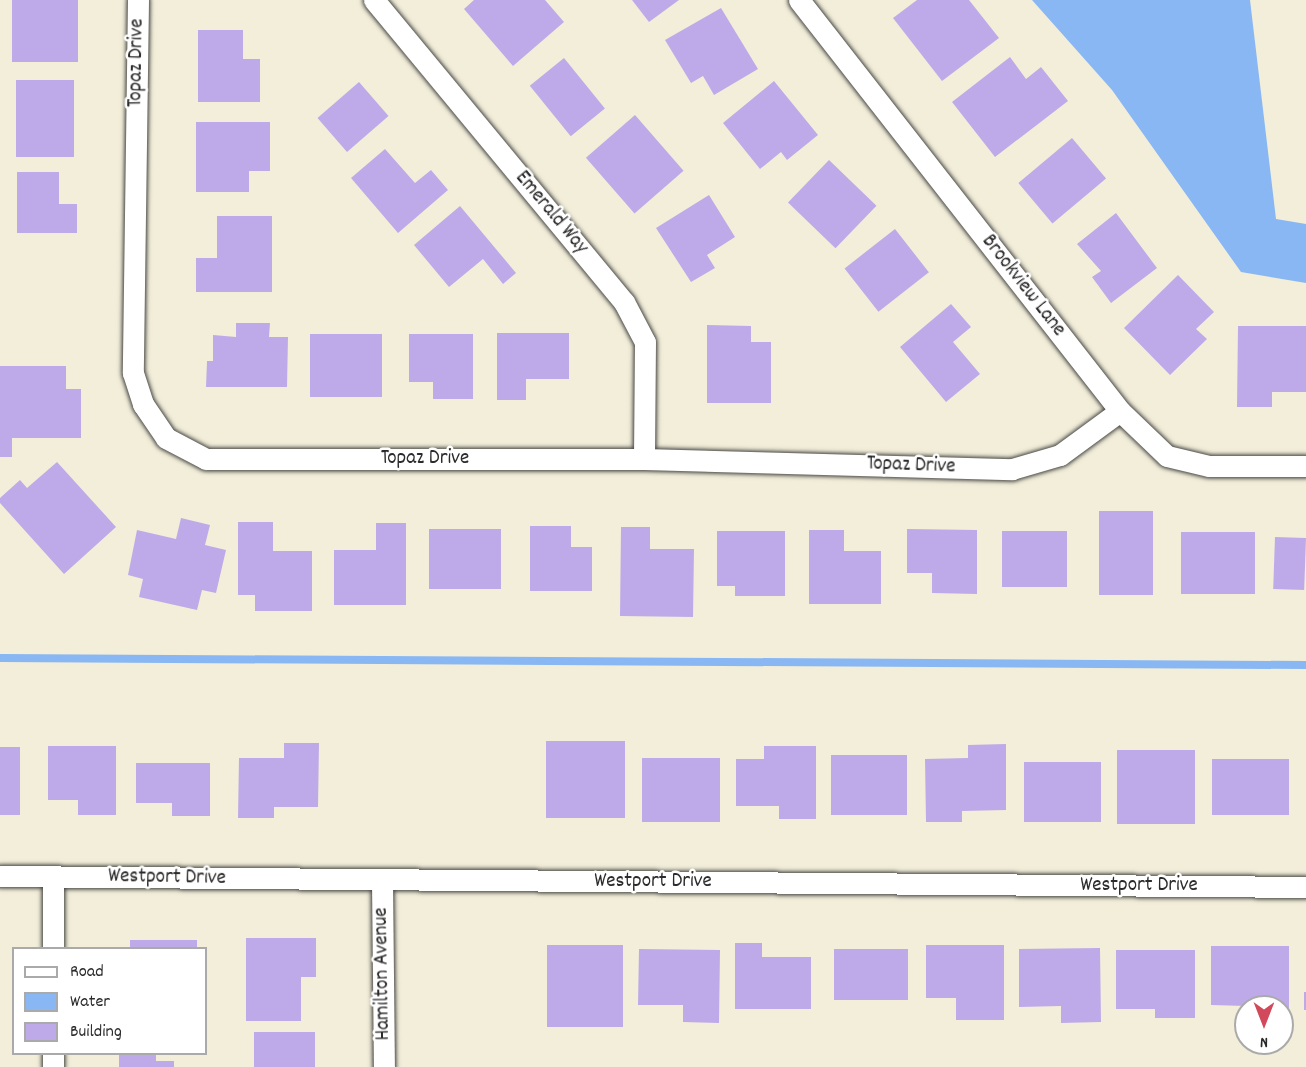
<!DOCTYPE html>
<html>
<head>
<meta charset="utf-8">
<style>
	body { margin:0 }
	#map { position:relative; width:1306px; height:1067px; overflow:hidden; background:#f2eeda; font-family:Dekko,sans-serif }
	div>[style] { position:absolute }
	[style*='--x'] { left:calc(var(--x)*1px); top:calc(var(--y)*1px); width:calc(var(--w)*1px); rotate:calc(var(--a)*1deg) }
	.water>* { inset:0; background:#88b7f3 }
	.stream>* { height:8px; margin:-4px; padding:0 4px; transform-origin:4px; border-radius:4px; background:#88b7f3 }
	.building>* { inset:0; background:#beaae8; transform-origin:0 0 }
	.roads { filter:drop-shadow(0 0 2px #494845) drop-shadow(0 0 2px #494845) }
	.street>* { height:21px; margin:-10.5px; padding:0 10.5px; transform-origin:10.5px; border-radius:10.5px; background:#fff }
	span { translate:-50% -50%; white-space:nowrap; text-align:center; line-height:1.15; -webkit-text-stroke:5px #fff; paint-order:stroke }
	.street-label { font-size:21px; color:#2b2b2b }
	.legend { position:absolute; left:12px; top:947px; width:195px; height:108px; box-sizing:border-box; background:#fff; border:2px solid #aaa; margin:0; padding:8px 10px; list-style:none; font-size:18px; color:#2b2b2b }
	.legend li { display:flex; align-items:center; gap:12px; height:30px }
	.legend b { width:30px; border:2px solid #aaa }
	.north { position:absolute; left:1234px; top:995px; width:60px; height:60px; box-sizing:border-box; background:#fff; border:2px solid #aaa; border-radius:50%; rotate:180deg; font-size:16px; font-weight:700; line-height:24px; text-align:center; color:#2b2b2b }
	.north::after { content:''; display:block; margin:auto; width:21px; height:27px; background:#d1495b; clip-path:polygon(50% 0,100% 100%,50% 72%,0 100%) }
</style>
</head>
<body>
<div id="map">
	<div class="water">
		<div style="clip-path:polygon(1032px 0,1250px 0,1276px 219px,1306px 224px,1306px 283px,1241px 272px,1112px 90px)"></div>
	</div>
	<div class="stream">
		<div style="--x:0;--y:658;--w:1306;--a:0.31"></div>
	</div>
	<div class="building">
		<div style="left:12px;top:0;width:66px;height:62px"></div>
		<div style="clip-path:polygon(474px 0,545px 0,564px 22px,513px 66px,464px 9px)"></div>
		<div style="clip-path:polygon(632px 0,679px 0,649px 22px)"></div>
		<div style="clip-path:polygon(917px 0,969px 0,999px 38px,942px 81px,893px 18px)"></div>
		<div style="clip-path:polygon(721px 8px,758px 69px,714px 95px,703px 76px,691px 83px,665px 40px)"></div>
		<div style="clip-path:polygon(198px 30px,243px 30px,243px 59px,260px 59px,260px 102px,198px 102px)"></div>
		<div style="clip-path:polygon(1010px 57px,1026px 79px,1041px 67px,1068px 101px,995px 157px,952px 102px)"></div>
		<div style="left:564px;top:58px;width:65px;height:44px;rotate:51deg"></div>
		<div style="left:16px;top:80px;width:58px;height:77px"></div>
		<div style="clip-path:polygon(774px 81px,818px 135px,787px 160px,781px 152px,760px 169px,723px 123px)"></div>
		<div style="left:359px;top:82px;width:45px;height:55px;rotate:49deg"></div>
		<div style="left:635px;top:115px;width:74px;height:65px;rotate:49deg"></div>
		<div style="clip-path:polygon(196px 122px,270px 122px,270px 171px,249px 171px,249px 192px,196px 192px)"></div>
		<div style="left:1072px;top:138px;width:53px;height:70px;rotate:50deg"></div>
		<div style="clip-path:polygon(385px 149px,415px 183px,431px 170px,448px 190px,398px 233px,351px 178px)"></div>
		<div style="left:829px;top:160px;width:66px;height:59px;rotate:44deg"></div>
		<div style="clip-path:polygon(17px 172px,59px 172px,59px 204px,77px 204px,77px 233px,17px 233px)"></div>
		<div style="clip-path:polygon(709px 195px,735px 237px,707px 255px,715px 268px,691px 282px,656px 228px)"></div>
		<div style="clip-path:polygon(460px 206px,516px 273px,503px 284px,483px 259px,449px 287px,414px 245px)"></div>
		<div style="clip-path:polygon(1116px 213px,1157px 268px,1111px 303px,1092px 277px,1101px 271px,1077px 244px)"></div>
		<div style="clip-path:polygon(217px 216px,272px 216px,272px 292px,196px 292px,196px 258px,217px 258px)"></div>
		<div style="left:895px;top:229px;width:55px;height:64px;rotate:52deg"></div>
		<div style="clip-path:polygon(1178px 275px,1214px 312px,1196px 329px,1207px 339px,1170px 375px,1124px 328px)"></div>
		<div style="clip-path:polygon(951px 304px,971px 327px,953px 342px,980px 374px,946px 402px,900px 347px)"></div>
		<div style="clip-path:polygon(236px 323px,270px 323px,269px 337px,288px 337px,287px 387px,206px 387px,207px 361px,213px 361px,213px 335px,236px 337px)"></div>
		<div style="clip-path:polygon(707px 325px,751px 326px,751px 342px,771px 342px,771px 403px,707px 403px)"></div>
		<div style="clip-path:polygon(1238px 326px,1306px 326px,1306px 392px,1272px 392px,1272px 407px,1237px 407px)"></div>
		<div style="clip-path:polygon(497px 333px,569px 333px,569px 379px,526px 379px,526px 400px,497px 400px)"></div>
		<div style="left:310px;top:334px;width:72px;height:63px"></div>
		<div style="clip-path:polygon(409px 334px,473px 334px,473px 399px,433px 399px,433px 382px,409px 382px)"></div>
		<div style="clip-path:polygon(0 366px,66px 366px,66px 389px,81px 389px,81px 438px,12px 438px,12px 457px,0 457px)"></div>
		<div style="clip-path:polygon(57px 462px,116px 527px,64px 574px,0 503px,0 498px,20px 480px,27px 488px)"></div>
		<div style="left:1099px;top:511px;width:54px;height:84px"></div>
		<div style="clip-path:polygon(181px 518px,210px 525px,205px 545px,226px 550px,216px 593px,202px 590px,197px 610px,139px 597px,143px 579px,128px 575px,137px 530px,176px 539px)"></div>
		<div style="clip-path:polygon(238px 522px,273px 522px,273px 551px,312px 551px,312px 611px,255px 611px,255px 595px,238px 595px)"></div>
		<div style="clip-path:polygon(376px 523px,406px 523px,406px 605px,334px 605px,334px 550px,376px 550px)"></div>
		<div style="clip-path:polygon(530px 526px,571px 526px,571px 547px,592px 547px,592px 591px,530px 591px)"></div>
		<div style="clip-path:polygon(621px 527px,650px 527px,650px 549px,694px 549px,693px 617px,620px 616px)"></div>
		<div style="left:429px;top:529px;width:72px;height:60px"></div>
		<div style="clip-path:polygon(907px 529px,977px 530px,977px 594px,932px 593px,932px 573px,907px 573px)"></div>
		<div style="clip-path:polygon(809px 530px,844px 530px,844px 551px,881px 551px,881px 604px,809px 604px)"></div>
		<div style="clip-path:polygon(717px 531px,785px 531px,785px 596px,735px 596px,735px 586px,717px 586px)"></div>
		<div style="left:1002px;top:531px;width:65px;height:56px"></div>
		<div style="left:1181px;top:532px;width:74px;height:62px"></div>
		<div style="left:1275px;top:537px;width:31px;height:52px;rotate:2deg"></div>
		<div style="left:546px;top:741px;width:79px;height:77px"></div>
		<div style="clip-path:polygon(284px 743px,319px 743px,318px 807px,274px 807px,274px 818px,238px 818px,239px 758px,284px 758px)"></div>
		<div style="clip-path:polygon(1006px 744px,1006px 810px,962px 811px,962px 822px,926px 822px,925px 759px,968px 758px,968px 745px)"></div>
		<div style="clip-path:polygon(48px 746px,116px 746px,116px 815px,78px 815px,78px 800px,48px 800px)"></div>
		<div style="clip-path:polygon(764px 746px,816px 746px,816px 819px,779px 819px,779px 806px,736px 806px,736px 759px,764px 759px)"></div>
		<div style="left:0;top:747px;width:20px;height:68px"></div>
		<div style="left:1117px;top:750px;width:78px;height:74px"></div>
		<div style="left:831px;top:755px;width:76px;height:60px"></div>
		<div style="left:642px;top:758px;width:78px;height:64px"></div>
		<div style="left:1212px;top:759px;width:77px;height:56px"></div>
		<div style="left:1024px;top:762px;width:77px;height:60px"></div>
		<div style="clip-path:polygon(136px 763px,210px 763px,210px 816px,172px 816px,172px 803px,136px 803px)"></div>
		<div style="clip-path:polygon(246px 938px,316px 938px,316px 977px,301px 977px,301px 1021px,246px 1021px)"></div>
		<div style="left:130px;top:940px;width:67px;height:8px"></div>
		<div style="clip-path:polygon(735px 943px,762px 943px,762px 957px,811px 957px,811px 1009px,735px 1009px)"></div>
		<div style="left:547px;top:945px;width:76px;height:82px"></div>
		<div style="clip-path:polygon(926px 945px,1004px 945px,1004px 1020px,956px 1020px,956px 998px,926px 998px)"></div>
		<div style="clip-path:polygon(1211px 946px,1289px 946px,1289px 1027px,1282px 1027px,1282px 1007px,1211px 1005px)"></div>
		<div style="clip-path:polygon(1100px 948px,1101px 1022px,1061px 1023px,1061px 1006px,1019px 1007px,1019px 949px)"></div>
		<div style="clip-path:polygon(639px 949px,720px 950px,719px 1023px,683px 1022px,683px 1005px,638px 1005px)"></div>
		<div style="left:834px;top:949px;width:74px;height:51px"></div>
		<div style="clip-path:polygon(1116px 950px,1195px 950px,1195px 1018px,1155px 1018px,1155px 1009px,1116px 1009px)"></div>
		<div style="left:1304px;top:992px;width:2px;height:18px"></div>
		<div style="left:315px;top:1032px;width:35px;height:61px;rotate:90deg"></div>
		<div style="clip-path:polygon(119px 1054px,156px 1054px,156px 1061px,174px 1061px,174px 1067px,119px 1067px)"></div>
	</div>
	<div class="roads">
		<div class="street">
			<div style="--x:138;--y:0;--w:373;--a:90.8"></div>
			<div style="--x:133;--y:373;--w:33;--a:72"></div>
			<div style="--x:143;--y:404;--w:41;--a:55.9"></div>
			<div style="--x:166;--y:438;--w:45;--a:27.7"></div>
			<div style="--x:206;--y:459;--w:438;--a:0"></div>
			<div style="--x:644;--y:459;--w:368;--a:1.6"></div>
			<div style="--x:1012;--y:469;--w:50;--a:-16.3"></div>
			<div style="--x:1060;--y:455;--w:74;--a:-36.3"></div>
			<div style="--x:374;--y:0;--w:392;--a:50.4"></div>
			<div style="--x:624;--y:302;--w:45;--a:62.3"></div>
			<div style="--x:645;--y:342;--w:117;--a:90.5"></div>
			<div style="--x:799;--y:0;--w:521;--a:52.01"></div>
			<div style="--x:1120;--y:411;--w:65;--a:43.8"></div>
			<div style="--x:1167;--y:456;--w:43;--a:13.4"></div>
			<div style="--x:1209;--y:466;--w:97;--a:0"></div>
			<div style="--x:0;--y:876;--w:1306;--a:0.48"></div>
			<div style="--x:53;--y:876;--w:72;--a:90"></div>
			<div style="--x:382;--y:881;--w:186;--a:89.4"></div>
			<div style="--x:53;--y:1054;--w:13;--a:90"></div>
		</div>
	</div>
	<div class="street-label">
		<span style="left:137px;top:63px;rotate:-89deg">Topaz Drive</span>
		<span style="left:551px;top:213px;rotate:50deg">Emerald Way</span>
		<span style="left:1023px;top:286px;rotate:52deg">Brookview Lane</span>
		<span style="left:425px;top:459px">Topaz Drive</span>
		<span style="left:911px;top:466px;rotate:2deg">Topaz Drive</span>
		<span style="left:167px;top:878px;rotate:1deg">Westport Drive</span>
		<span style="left:653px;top:882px">Westport Drive</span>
		<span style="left:1139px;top:886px">Westport Drive</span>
		<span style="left:383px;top:974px;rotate:-91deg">Hamilton Avenue</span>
	</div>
	<ul class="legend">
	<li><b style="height:8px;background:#fff"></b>Road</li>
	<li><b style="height:16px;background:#88b7f3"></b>Water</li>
	<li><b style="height:16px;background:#beaae8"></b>Building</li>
	</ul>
	<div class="north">N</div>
</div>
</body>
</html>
